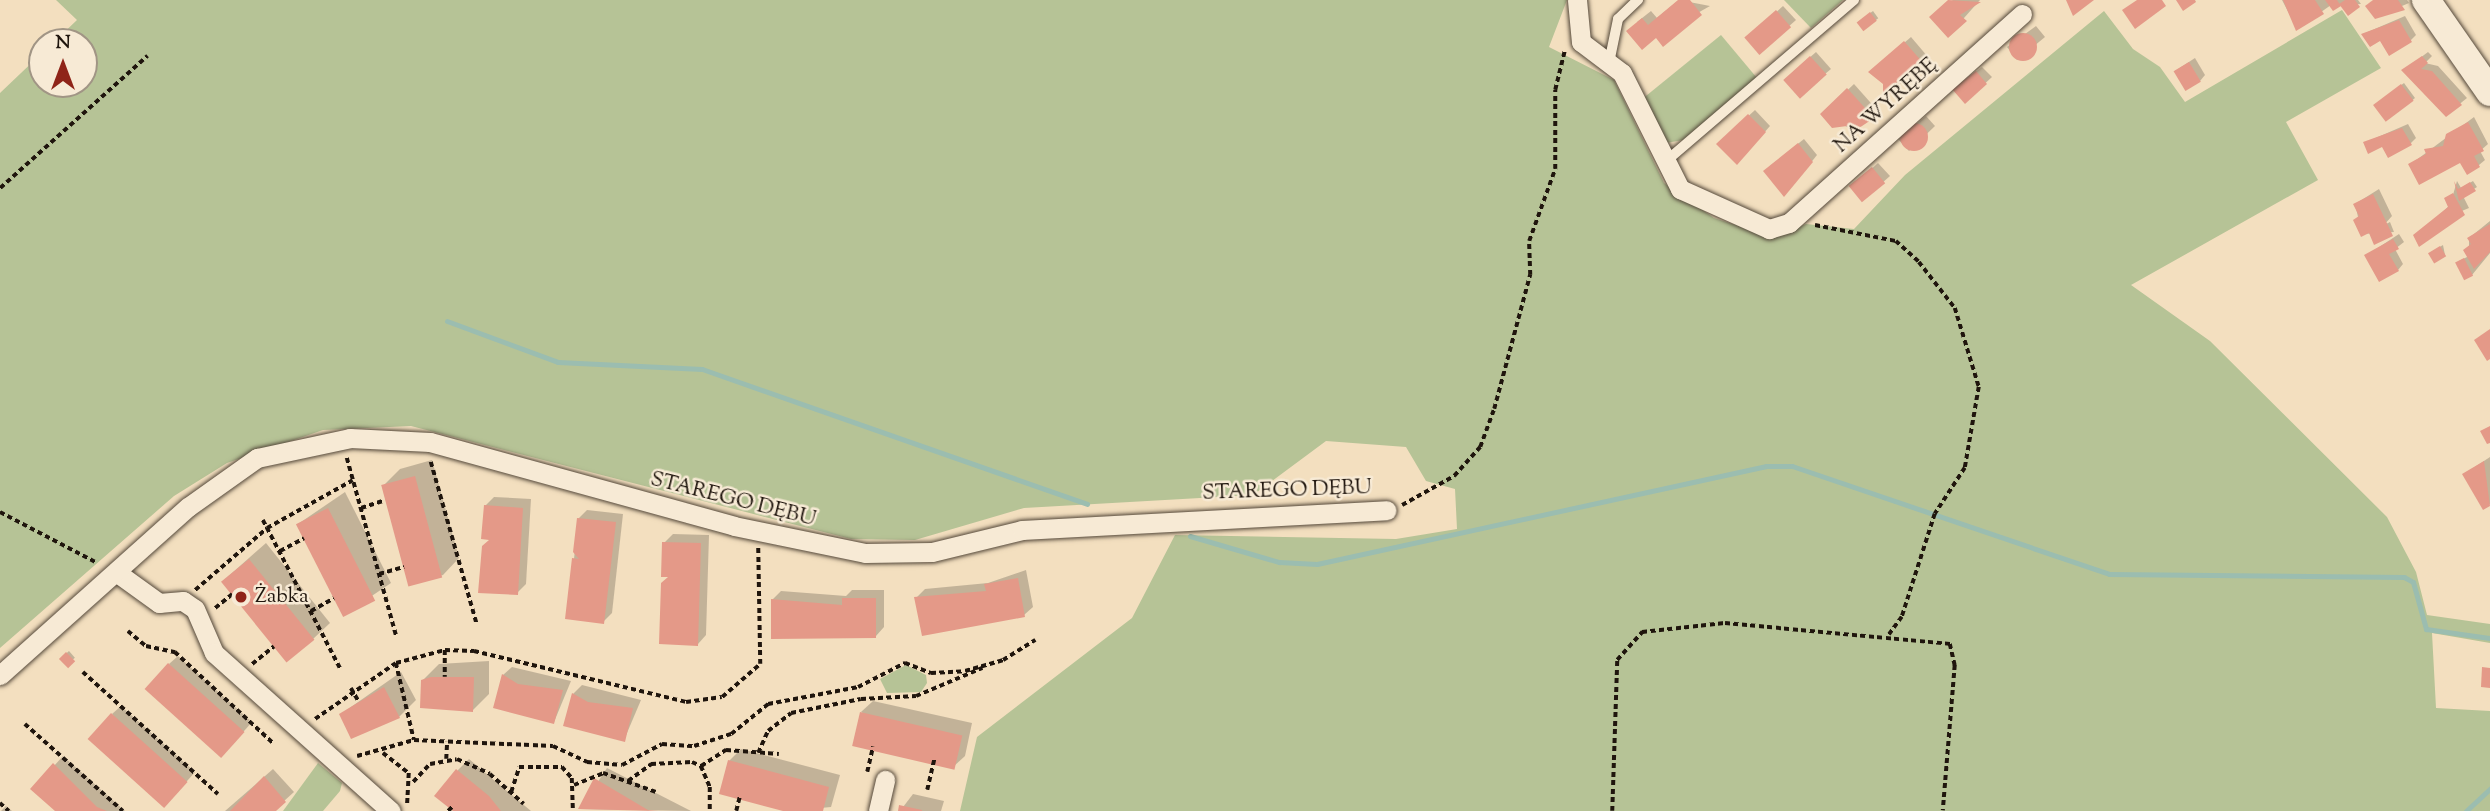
<!DOCTYPE html>
<html>
<head>
<meta charset="utf-8">
<style>
	body { margin:0 }
	#map { position:relative; width:2490px; height:811px; overflow:hidden; background:#f3dfbf; font-family:"Sorts Mill Goudy",serif }
	div>[style] { position:absolute }
	[style*='--x'] { left:calc(var(--x)*1px); top:calc(var(--y)*1px); width:calc(var(--w)*1px); rotate:calc(var(--a)*1deg) }
	.green>* { inset:0; background:#b6c396 }
	.shadow>* { inset:0; background:#0003; transform-origin:0 0 }
	.stream>* { height:5px; margin:-2.5px; padding:0 2.5px; transform-origin:2.5px; border-radius:2.5px; background:#9bbdb0 }
	.building>* { inset:0; background:#e49988; transform-origin:0 0 }
	.round { border-radius:50% }
	.path>* { height:3.5px; margin-top:-1.75px; transform-origin:0; background:repeating-linear-gradient(90deg,#1f150d 0 5px,transparent 0 8.5px) }
	.roads { filter:drop-shadow(0 0 2px #54483a) drop-shadow(0 0 2px #54483a) }
	.lane>* { height:10px; margin:-5px; padding:0 5px; transform-origin:5px; border-radius:5px; background:#f7ead5 }
	.street>* { height:19px; margin:-9.5px; padding:0 9.5px; transform-origin:9.5px; border-radius:9.5px; background:#f7ead5 }
	.secondary>* { height:28px; margin:-14px; padding:0 14px; transform-origin:14px; border-radius:14px; background:#f7ead5 }
	.dots>* { width:19px; height:19px; translate:-50% -50%; box-sizing:border-box; border:4px solid #f7ead5; border-radius:50% }
	span { translate:-50% -50%; white-space:nowrap; text-align:center; line-height:1.15; -webkit-text-stroke:5px #f7ead5; paint-order:stroke }
	.street-label { font-size:21px; color:#1f150d }
	.poi-label { font-size:21px; color:#1f150d }
	.left { translate:0 -50%; text-align:left }
	.north { position:absolute; left:28px; top:28px; width:70px; height:70px; box-sizing:border-box; background:#f7ead5; border:2px solid #a19585; border-radius:50%; rotate:0deg; font-size:19px; font-weight:700; line-height:28px; text-align:center; color:#1f150d }
	.north::after { content:''; display:block; margin:auto; width:24px; height:32px; background:#8f2418; clip-path:polygon(50% 0,100% 100%,50% 72%,0 100%) }
</style>
</head>
<body>
<div id="map">
	<div class="green">
		<div style="clip-path:polygon(56px 0,1567px 0,1549px 47px,1614px 80px,1664px 183px,1714px 218px,1773px 237px,1806px 224px,1854px 229px,1905px 175px,2104px 11px,2133px 49px,2160px 67px,2185px 102px,2342px 10px,2381px 68px,2286px 122px,2318px 180px,2131px 285px,2210px 341px,2387px 517px,2416px 572px,2427px 615px,2490px 624px,2490px 643px,2432px 633px,2436px 708px,2490px 711px,2490px 811px,960px 811px,977px 737px,1132px 618px,1175px 535px,1396px 539px,1457px 529px,1455px 489px,1426px 481px,1406px 447px,1326px 441px,1253px 495px,1024px 508px,915px 540px,851px 539px,411px 426px,323px 430px,227px 463px,174px 496px,0 648px,0 93px,42px 53px,42px 84px,84px 84px,84px 42px,54px 42px,77px 20px)"></div>
		<div style="clip-path:polygon(1784px 0,1843px 0,1811px 28px)"></div>
		<div style="clip-path:polygon(1721px 35px,1757px 78px,1683px 140px,1666px 143px,1641px 100px)"></div>
		<div style="clip-path:polygon(906px 665px,926px 675px,927px 683px,921px 692px,887px 693px,880px 679px)"></div>
		<div style="clip-path:polygon(318px 763px,342px 783px,340px 791px,323px 811px,283px 811px)"></div>
	</div>
	<div class="shadow">
		<div style="clip-path:polygon(1679px 0,1710px 6px,1657px 36px,1637px 22px,1651px 11px,1657px 18px)"></div>
		<div style="clip-path:polygon(1953px 0,1980px 0,1948px 36px,1936px 12px)"></div>
		<div style="clip-path:polygon(2282px 0,2358px 0,2361px 4px,2331px 5px,2297px 29px)"></div>
		<div style="clip-path:polygon(2374px 0,2407px 0,2409px 3px,2376px 17px)"></div>
		<div style="clip-path:polygon(1783px 6px,1796px 20px,1760px 52px,1753px 33px)"></div>
		<div style="left:1873px;top:11px;width:9px;height:18px;rotate:54deg"></div>
		<div style="clip-path:polygon(2405px 16px,2416px 35px,2411px 40px,2363px 34px)"></div>
		<div style="clip-path:polygon(2036px 26px,2045px 37px,2017px 60px,2007px 47px)"></div>
		<div style="clip-path:polygon(1911px 37px,1928px 57px,1892px 92px,1876px 67px)"></div>
		<div style="clip-path:polygon(1816px 52px,1831px 69px,1825px 74px,1791px 74px)"></div>
		<div style="clip-path:polygon(2428px 52px,2432px 56px,2425px 63px,2438px 66px,2467px 98px,2446px 115px,2404px 70px)"></div>
		<div style="clip-path:polygon(2195px 58px,2205px 75px,2200px 81px,2175px 71px)"></div>
		<div style="clip-path:polygon(1982px 67px,1992px 77px,1966px 101px,1960px 84px)"></div>
		<div style="clip-path:polygon(2404px 83px,2415px 98px,2403px 108px,2381px 100px)"></div>
		<div style="clip-path:polygon(1854px 84px,1878px 111px,1853px 130px,1822px 114px)"></div>
		<div style="clip-path:polygon(1755px 110px,1770px 126px,1743px 157px,1718px 144px)"></div>
		<div style="clip-path:polygon(1926px 116px,1935px 126px,1909px 151px,1898px 139px)"></div>
		<div style="clip-path:polygon(2474px 117px,2488px 144px,2480px 151px,2485px 160px,2479px 165px,2467px 172px,2461px 161px,2411px 164px)"></div>
		<div style="clip-path:polygon(2408px 124px,2416px 138px,2410px 144px,2371px 140px)"></div>
		<div style="clip-path:polygon(1804px 139px,1817px 155px,1789px 190px,1770px 166px)"></div>
		<div style="clip-path:polygon(1878px 163px,1890px 176px,1863px 200px,1857px 182px)"></div>
		<div style="clip-path:polygon(2457px 181px,2461px 188px,2473px 181px,2477px 187px,2463px 196px,2469px 208px,2430px 224px,2450px 205px)"></div>
		<div style="clip-path:polygon(2379px 189px,2392px 216px,2384px 225px,2390px 222px,2394px 232px,2362px 234px,2355px 204px)"></div>
		<div style="clip-path:polygon(2490px 221px,2490px 253px,2472px 275px,2459px 261px,2469px 256px,2469px 238px)"></div>
		<div style="clip-path:polygon(2399px 234px,2404px 242px,2395px 249px,2403px 264px,2398px 270px,2367px 255px)"></div>
		<div style="clip-path:polygon(2443px 245px,2445px 255px,2433px 251px)"></div>
		<div style="clip-path:polygon(2490px 457px,2490px 504px,2484px 508px,2464px 474px)"></div>
		<div style="clip-path:polygon(432px 460px,459px 558px,443px 575px,411px 584px,383px 486px,400px 469px)"></div>
		<div style="clip-path:polygon(345px 492px,391px 583px,345px 614px,298px 524px)"></div>
		<div style="clip-path:polygon(494px 497px,531px 499px,526px 584px,517px 593px,492px 538px,485px 506px)"></div>
		<div style="clip-path:polygon(587px 510px,623px 514px,612px 613px,603px 622px,574px 559px,578px 519px)"></div>
		<div style="clip-path:polygon(673px 534px,709px 535px,706px 635px,698px 644px,664px 543px)"></div>
		<div style="clip-path:polygon(266px 543px,330px 623px,313px 639px,223px 581px)"></div>
		<div style="clip-path:polygon(1026px 570px,1033px 607px,1024px 615px,916px 598px,925px 589px,988px 583px)"></div>
		<div style="clip-path:polygon(852px 590px,884px 590px,884px 627px,876px 636px,772px 600px,781px 591px,846px 596px)"></div>
		<div style="left:69px;top:651px;width:9px;height:11px;rotate:49deg"></div>
		<div style="clip-path:polygon(178px 656px,252px 722px,230px 747px,169px 664px)"></div>
		<div style="clip-path:polygon(489px 661px,489px 694px,473px 710px,422px 681px,439px 664px)"></div>
		<div style="clip-path:polygon(512px 667px,571px 681px,554px 722px,503px 675px)"></div>
		<div style="clip-path:polygon(401px 672px,416px 700px,399px 717px,341px 714px)"></div>
		<div style="clip-path:polygon(582px 685px,641px 700px,624px 740px,573px 694px)"></div>
		<div style="clip-path:polygon(873px 701px,972px 723px,965px 756px,953px 767px,861px 712px)"></div>
		<div style="clip-path:polygon(121px 706px,195px 772px,173px 797px,112px 714px)"></div>
		<div style="clip-path:polygon(741px 749px,840px 775px,831px 807px,790px 811px,729px 761px)"></div>
		<div style="clip-path:polygon(63px 756px,125px 811px,57px 811px,33px 789px)"></div>
		<div style="clip-path:polygon(469px 759px,531px 811px,454px 811px,458px 770px)"></div>
		<div style="clip-path:polygon(607px 768px,691px 811px,580px 809px)"></div>
		<div style="clip-path:polygon(273px 769px,294px 792px,273px 811px,225px 811px)"></div>
		<div style="clip-path:polygon(913px 794px,944px 801px,941px 811px,900px 811px)"></div>
		<div style="clip-path:polygon(6px 806px,12px 811px,1px 811px)"></div>
	</div>
	<div class="stream">
		<div style="--x:447;--y:321;--w:118;--a:20.3"></div>
		<div style="--x:558;--y:362;--w:144;--a:2.8"></div>
		<div style="--x:702;--y:369;--w:408;--a:19.3"></div>
		<div style="--x:1190;--y:536;--w:93;--a:16.3"></div>
		<div style="--x:1279;--y:562;--w:38;--a:3"></div>
		<div style="--x:1317;--y:564;--w:460;--a:-12.3"></div>
		<div style="--x:1766;--y:466;--w:26;--a:0"></div>
		<div style="--x:1792;--y:466;--w:335;--a:18.8"></div>
		<div style="--x:2109;--y:574;--w:295;--a:0.6"></div>
		<div style="--x:2404;--y:577;--w:10;--a:29"></div>
		<div style="--x:2413;--y:582;--w:49;--a:74.5"></div>
		<div style="--x:2426;--y:629;--w:65;--a:8"></div>
		<div style="--x:2466;--y:811;--w:33;--a:-43"></div>
	</div>
	<div class="building">
		<div style="clip-path:polygon(1678px 0,1690px 0,1702px 15px,1663px 47px,1656px 38px,1642px 50px,1626px 31px,1642px 18px,1648px 25px)"></div>
		<div style="clip-path:polygon(1948px 0,1981px 2px,1960px 15px,1967px 21px,1948px 38px,1929px 17px)"></div>
		<div style="clip-path:polygon(2066px 0,2094px 0,2073px 16px)"></div>
		<div style="clip-path:polygon(2137px 0,2162px 0,2166px 6px,2135px 29px,2122px 10px)"></div>
		<div style="clip-path:polygon(2176px 0,2195px 0,2196px 2px,2183px 11px)"></div>
		<div style="clip-path:polygon(2283px 0,2315px 0,2324px 14px,2296px 31px)"></div>
		<div style="clip-path:polygon(2325px 0,2337px 0,2341px 6px,2333px 11px)"></div>
		<div style="clip-path:polygon(2345px 0,2355px 0,2360px 7px,2348px 16px,2339px 4px)"></div>
		<div style="clip-path:polygon(2373px 0,2398px 0,2405px 10px,2375px 19px,2365px 6px)"></div>
		<div style="left:1776px;top:10px;width:23px;height:42px;rotate:49deg"></div>
		<div style="left:1870px;top:12px;width:11px;height:17px;rotate:52deg"></div>
		<div style="clip-path:polygon(2399px 20px,2412px 42px,2389px 56px,2380px 41px,2370px 47px,2361px 34px)"></div>
		<div class="round" style="left:2009px;top:33px;width:28px;height:28px"></div>
		<div style="clip-path:polygon(1904px 41px,1924px 64px,1893px 85px,1893px 94px,1883px 93px,1883px 84px,1868px 72px)"></div>
		<div style="left:1810px;top:56px;width:25px;height:36px;rotate:48deg"></div>
		<div style="clip-path:polygon(2422px 56px,2428px 63px,2421px 69px,2432px 71px,2462px 105px,2446px 117px,2401px 70px)"></div>
		<div style="left:2189px;top:62px;width:23px;height:18px;rotate:59deg"></div>
		<div style="clip-path:polygon(1976px 71px,1987px 84px,1965px 104px,1952px 89px)"></div>
		<div style="left:2401px;top:84px;width:21px;height:35px;rotate:53deg"></div>
		<div style="clip-path:polygon(1847px 88px,1874px 118px,1853px 132px,1847px 126px,1832px 128px,1820px 114px)"></div>
		<div style="clip-path:polygon(1748px 114px,1766px 132px,1737px 165px,1716px 144px)"></div>
		<div style="clip-path:polygon(2468px 122px,2484px 151px,2474px 156px,2480px 167px,2467px 175px,2460px 163px,2419px 185px,2408px 164px,2426px 154px,2424px 149px,2443px 146px,2446px 134px)"></div>
		<div class="round" style="left:1900px;top:123px;width:28px;height:28px"></div>
		<div style="clip-path:polygon(2402px 128px,2412px 145px,2388px 158px,2382px 147px,2368px 154px,2363px 142px)"></div>
		<div style="clip-path:polygon(1798px 143px,1813px 162px,1784px 197px,1763px 171px)"></div>
		<div style="left:1872px;top:167px;width:21px;height:30px;rotate:51deg"></div>
		<div style="clip-path:polygon(2454px 181px,2458px 189px,2470px 182px,2476px 191px,2459px 201px)"></div>
		<div style="clip-path:polygon(2453px 193px,2465px 215px,2419px 247px,2413px 235px,2448px 207px,2444px 198px)"></div>
		<div style="clip-path:polygon(2373px 194px,2393px 236px,2374px 245px,2369px 233px,2361px 237px,2353px 220px,2359px 216px,2353px 204px)"></div>
		<div style="clip-path:polygon(2490px 224px,2490px 252px,2474px 269px,2463px 250px,2471px 244px,2467px 238px)"></div>
		<div style="clip-path:polygon(2393px 239px,2399px 249px,2389px 254px,2399px 271px,2379px 282px,2364px 255px)"></div>
		<div style="left:2440px;top:246px;width:12px;height:14px;rotate:59deg"></div>
		<div style="left:2464px;top:258px;width:20px;height:10px;rotate:63deg"></div>
		<div style="clip-path:polygon(2490px 329px,2490px 359px,2487px 361px,2474px 340px)"></div>
		<div style="clip-path:polygon(2490px 426px,2490px 443px,2487px 444px,2480px 431px)"></div>
		<div style="clip-path:polygon(2484px 461px,2490px 506px,2483px 510px,2462px 474px)"></div>
		<div style="left:415px;top:476px;width:105px;height:35px;rotate:75deg"></div>
		<div style="clip-path:polygon(484px 505px,523px 508px,518px 595px,478px 593px,482px 546px,489px 540px,481px 539px)"></div>
		<div style="left:328px;top:508px;width:104px;height:36px;rotate:63deg"></div>
		<div style="clip-path:polygon(577px 518px,616px 522px,604px 624px,565px 619px,572px 558px,579px 559px,573px 552px)"></div>
		<div style="clip-path:polygon(662px 542px,701px 543px,698px 646px,659px 644px,661px 583px,668px 577px,661px 577px)"></div>
		<div style="left:249px;top:559px;width:104px;height:36px;rotate:51deg"></div>
		<div style="clip-path:polygon(1018px 578px,1025px 617px,922px 636px,914px 597px,986px 591px,984px 584px)"></div>
		<div style="clip-path:polygon(842px 598px,876px 598px,876px 638px,771px 639px,771px 599px,842px 605px)"></div>
		<div style="left:66px;top:652px;width:13px;height:10px;rotate:45deg"></div>
		<div style="left:168px;top:663px;width:103px;height:35px;rotate:42deg"></div>
		<div style="clip-path:polygon(2482px 667px,2490px 668px,2490px 688px,2481px 687px)"></div>
		<div style="clip-path:polygon(502px 674px,518px 684px,563px 690px,554px 724px,493px 708px)"></div>
		<div style="clip-path:polygon(431px 677px,474px 677px,473px 712px,420px 708px,421px 680px)"></div>
		<div style="clip-path:polygon(384px 687px,400px 718px,351px 739px,339px 714px)"></div>
		<div style="clip-path:polygon(572px 693px,588px 702px,633px 708px,625px 742px,563px 726px)"></div>
		<div style="left:860px;top:712px;width:105px;height:35px;rotate:13deg"></div>
		<div style="left:111px;top:713px;width:103px;height:35px;rotate:42deg"></div>
		<div style="clip-path:polygon(728px 760px,829px 787px,823px 811px,783px 811px,719px 794px)"></div>
		<div style="clip-path:polygon(53px 763px,97px 807px,107px 811px,55px 811px,30px 789px)"></div>
		<div style="clip-path:polygon(456px 769px,489px 796px,501px 811px,453px 811px,434px 796px)"></div>
		<div style="clip-path:polygon(264px 776px,286px 802px,276px 811px,230px 811px)"></div>
		<div style="clip-path:polygon(594px 778px,648px 810px,658px 811px,578px 809px)"></div>
		<div style="clip-path:polygon(899px 805px,922px 810px,922px 811px,898px 811px)"></div>
	</div>
	<div class="path">
		<div style="--x:0;--y:188;--w:198;--a:-41.9"></div>
		<div style="--x:1815;--y:225;--w:83;--a:11.2"></div>
		<div style="--x:1896;--y:241;--w:31;--a:42"></div>
		<div style="--x:1919;--y:262;--w:58;--a:52"></div>
		<div style="--x:1955;--y:308;--w:83;--a:73.1"></div>
		<div style="--x:1979;--y:387;--w:82;--a:99.8"></div>
		<div style="--x:1965;--y:468;--w:55;--a:123.1"></div>
		<div style="--x:1935;--y:514;--w:108;--a:107.8"></div>
		<div style="--x:1902;--y:617;--w:22;--a:126"></div>
		<div style="--x:347;--y:458;--w:184;--a:74.5"></div>
		<div style="--x:431;--y:462;--w:169;--a:74.2"></div>
		<div style="--x:1402;--y:505;--w:60;--a:-29.1"></div>
		<div style="--x:1454;--y:476;--w:39;--a:-48"></div>
		<div style="--x:1480;--y:447;--w:40;--a:-69.8"></div>
		<div style="--x:1494;--y:409;--w:139;--a:-75"></div>
		<div style="--x:1530;--y:275;--w:34;--a:-92"></div>
		<div style="--x:1529;--y:241;--w:77;--a:-70.1"></div>
		<div style="--x:1555;--y:169;--w:79;--a:-90"></div>
		<div style="--x:1555;--y:90;--w:42;--a:-76.3"></div>
		<div style="--x:361;--y:508;--w:25;--a:-18"></div>
		<div style="--x:0;--y:512;--w:110;--a:27.7"></div>
		<div style="--x:263;--y:520;--w:169;--a:62.5"></div>
		<div style="--x:280;--y:551;--w:27;--a:-28"></div>
		<div style="--x:379;--y:574;--w:26;--a:-16"></div>
		<div style="--x:195;--y:590;--w:95;--a:-40.7"></div>
		<div style="--x:267;--y:528;--w:98;--a:-29.2"></div>
		<div style="--x:215;--y:608;--w:22;--a:-39"></div>
		<div style="--x:311;--y:611;--w:26;--a:-29"></div>
		<div style="--x:128;--y:631;--w:23;--a:40"></div>
		<div style="--x:146;--y:646;--w:30;--a:12"></div>
		<div style="--x:175;--y:652;--w:135;--a:42.9"></div>
		<div style="--x:445;--y:650;--w:27;--a:90"></div>
		<div style="--x:396;--y:663;--w:79;--a:76.8"></div>
		<div style="--x:252;--y:664;--w:28;--a:-39"></div>
		<div style="--x:83;--y:672;--w:182;--a:42.1"></div>
		<div style="--x:351;--y:688;--w:14;--a:60"></div>
		<div style="--x:315;--y:719;--w:98;--a:-34.7"></div>
		<div style="--x:396;--y:663;--w:51;--a:-14.9"></div>
		<div style="--x:445;--y:650;--w:29;--a:2"></div>
		<div style="--x:474;--y:651;--w:218;--a:13.5"></div>
		<div style="--x:686;--y:702;--w:36;--a:-8"></div>
		<div style="--x:722;--y:697;--w:50;--a:-41"></div>
		<div style="--x:760;--y:664;--w:116;--a:-91"></div>
		<div style="--x:25;--y:724;--w:131;--a:41.6"></div>
		<div style="--x:383;--y:753;--w:33;--a:38"></div>
		<div style="--x:409;--y:773;--w:34;--a:93"></div>
		<div style="--x:758;--y:753;--w:24;--a:-66"></div>
		<div style="--x:768;--y:731;--w:29;--a:-38"></div>
		<div style="--x:791;--y:713;--w:71;--a:-11.3"></div>
		<div style="--x:861;--y:699;--w:55;--a:-3.1"></div>
		<div style="--x:916;--y:696;--w:72;--a:-23"></div>
		<div style="--x:357;--y:756;--w:59;--a:-15.7"></div>
		<div style="--x:414;--y:740;--w:139;--a:2.5"></div>
		<div style="--x:553;--y:746;--w:38;--a:25"></div>
		<div style="--x:587;--y:762;--w:35;--a:5"></div>
		<div style="--x:622;--y:765;--w:45;--a:-27.7"></div>
		<div style="--x:662;--y:744;--w:32;--a:4"></div>
		<div style="--x:694;--y:746;--w:39;--a:-18"></div>
		<div style="--x:731;--y:734;--w:48;--a:-39"></div>
		<div style="--x:768;--y:704;--w:92;--a:-10.7"></div>
		<div style="--x:858;--y:687;--w:53;--a:-27.1"></div>
		<div style="--x:905;--y:663;--w:28;--a:21"></div>
		<div style="--x:931;--y:673;--w:34;--a:-3"></div>
		<div style="--x:965;--y:671;--w:40;--a:-16"></div>
		<div style="--x:1003;--y:660;--w:38;--a:-32"></div>
		<div style="--x:446;--y:759;--w:17;--a:-87"></div>
		<div style="--x:701;--y:766;--w:30;--a:-33"></div>
		<div style="--x:726;--y:750;--w:53;--a:4.3"></div>
		<div style="--x:867;--y:772;--w:26;--a:-77"></div>
		<div style="--x:628;--y:781;--w:29;--a:-36"></div>
		<div style="--x:651;--y:764;--w:41;--a:-2.8"></div>
		<div style="--x:692;--y:762;--w:10;--a:24"></div>
		<div style="--x:701;--y:766;--w:23;--a:67"></div>
		<div style="--x:710;--y:787;--w:24;--a:90"></div>
		<div style="--x:413;--y:782;--w:25;--a:-47"></div>
		<div style="--x:430;--y:764;--w:27;--a:-10"></div>
		<div style="--x:457;--y:759;--w:36;--a:24"></div>
		<div style="--x:490;--y:774;--w:45;--a:41.4"></div>
		<div style="--x:574;--y:785;--w:31;--a:-22"></div>
		<div style="--x:603;--y:773;--w:56;--a:19.7"></div>
		<div style="--x:927;--y:790;--w:31;--a:-77"></div>
		<div style="--x:511;--y:792;--w:26;--a:-72"></div>
		<div style="--x:519;--y:767;--w:43;--a:0"></div>
		<div style="--x:562;--y:767;--w:15;--a:48"></div>
		<div style="--x:572;--y:778;--w:33;--a:88"></div>
		<div style="--x:0;--y:803;--w:12;--a:42"></div>
		<div style="--x:448;--y:811;--w:6;--a:-45"></div>
		<div style="--x:736;--y:811;--w:16;--a:-76"></div>
		<div style="--x:1612;--y:811;--w:151;--a:-88.1"></div>
		<div style="--x:1617;--y:660;--w:38;--a:-48"></div>
		<div style="--x:1642;--y:632;--w:83;--a:-6.2"></div>
		<div style="--x:1725;--y:623;--w:226;--a:5.3"></div>
		<div style="--x:1950;--y:644;--w:22;--a:77"></div>
		<div style="--x:1955;--y:665;--w:146;--a:94.7"></div>
	</div>
	<div class="roads">
		<div class="lane">
			<div style="--x:1609;--y:63;--w:45;--a:-78.4"></div>
			<div style="--x:1618;--y:19;--w:28;--a:-44"></div>
			<div style="--x:1665;--y:162;--w:249;--a:-40.6"></div>
		</div>
		<div class="street">
			<div style="--x:1577;--y:0;--w:42;--a:84.6"></div>
			<div style="--x:1581;--y:42;--w:51;--a:37.1"></div>
			<div style="--x:1622;--y:73;--w:130;--a:63.4"></div>
			<div style="--x:1680;--y:189;--w:98;--a:24.2"></div>
			<div style="--x:1769;--y:229;--w:21;--a:-17"></div>
			<div style="--x:1789;--y:223;--w:313;--a:-41.9"></div>
			<div style="--x:116;--y:572;--w:53;--a:35.8"></div>
			<div style="--x:159;--y:603;--w:24;--a:-5"></div>
			<div style="--x:183;--y:601;--w:14;--a:34"></div>
			<div style="--x:195;--y:609;--w:48;--a:66.6"></div>
			<div style="--x:214;--y:653;--w:237;--a:41.8"></div>
			<div style="--x:0;--y:675;--w:252;--a:-41.8"></div>
			<div style="--x:188;--y:507;--w:85;--a:-35.4"></div>
			<div style="--x:257;--y:458;--w:95;--a:-12.1"></div>
			<div style="--x:350;--y:438;--w:80;--a:2.9"></div>
			<div style="--x:430;--y:442;--w:315;--a:15.4"></div>
			<div style="--x:734;--y:526;--w:134;--a:11.6"></div>
			<div style="--x:865;--y:553;--w:67;--a:-0.9"></div>
			<div style="--x:932;--y:552;--w:93;--a:-13.7"></div>
			<div style="--x:1022;--y:530;--w:365;--a:-3.1"></div>
			<div style="--x:878;--y:811;--w:32;--a:-77"></div>
		</div>
		<div class="secondary">
			<div style="--x:2426;--y:0;--w:112;--a:55.2"></div>
		</div>
	</div>
	<div class="dots">
		<div style="left:241px;top:597px;background:#8f2418"></div>
	</div>
	<div class="street-label">
		<span style="left:1886px;top:106px;rotate:-42deg">NA WYRĘBĘ</span>
		<span style="left:1287px;top:491px;rotate:-2deg">STAREGO DĘBU</span>
		<span style="left:733px;top:500px;rotate:14deg">STAREGO DĘBU</span>
	</div>
	<div class="poi-label">
		<span class="left" style="left:255px;top:597px">Żabka</span>
	</div>
	<div class="north">N</div>
</div>
</body>
</html>
